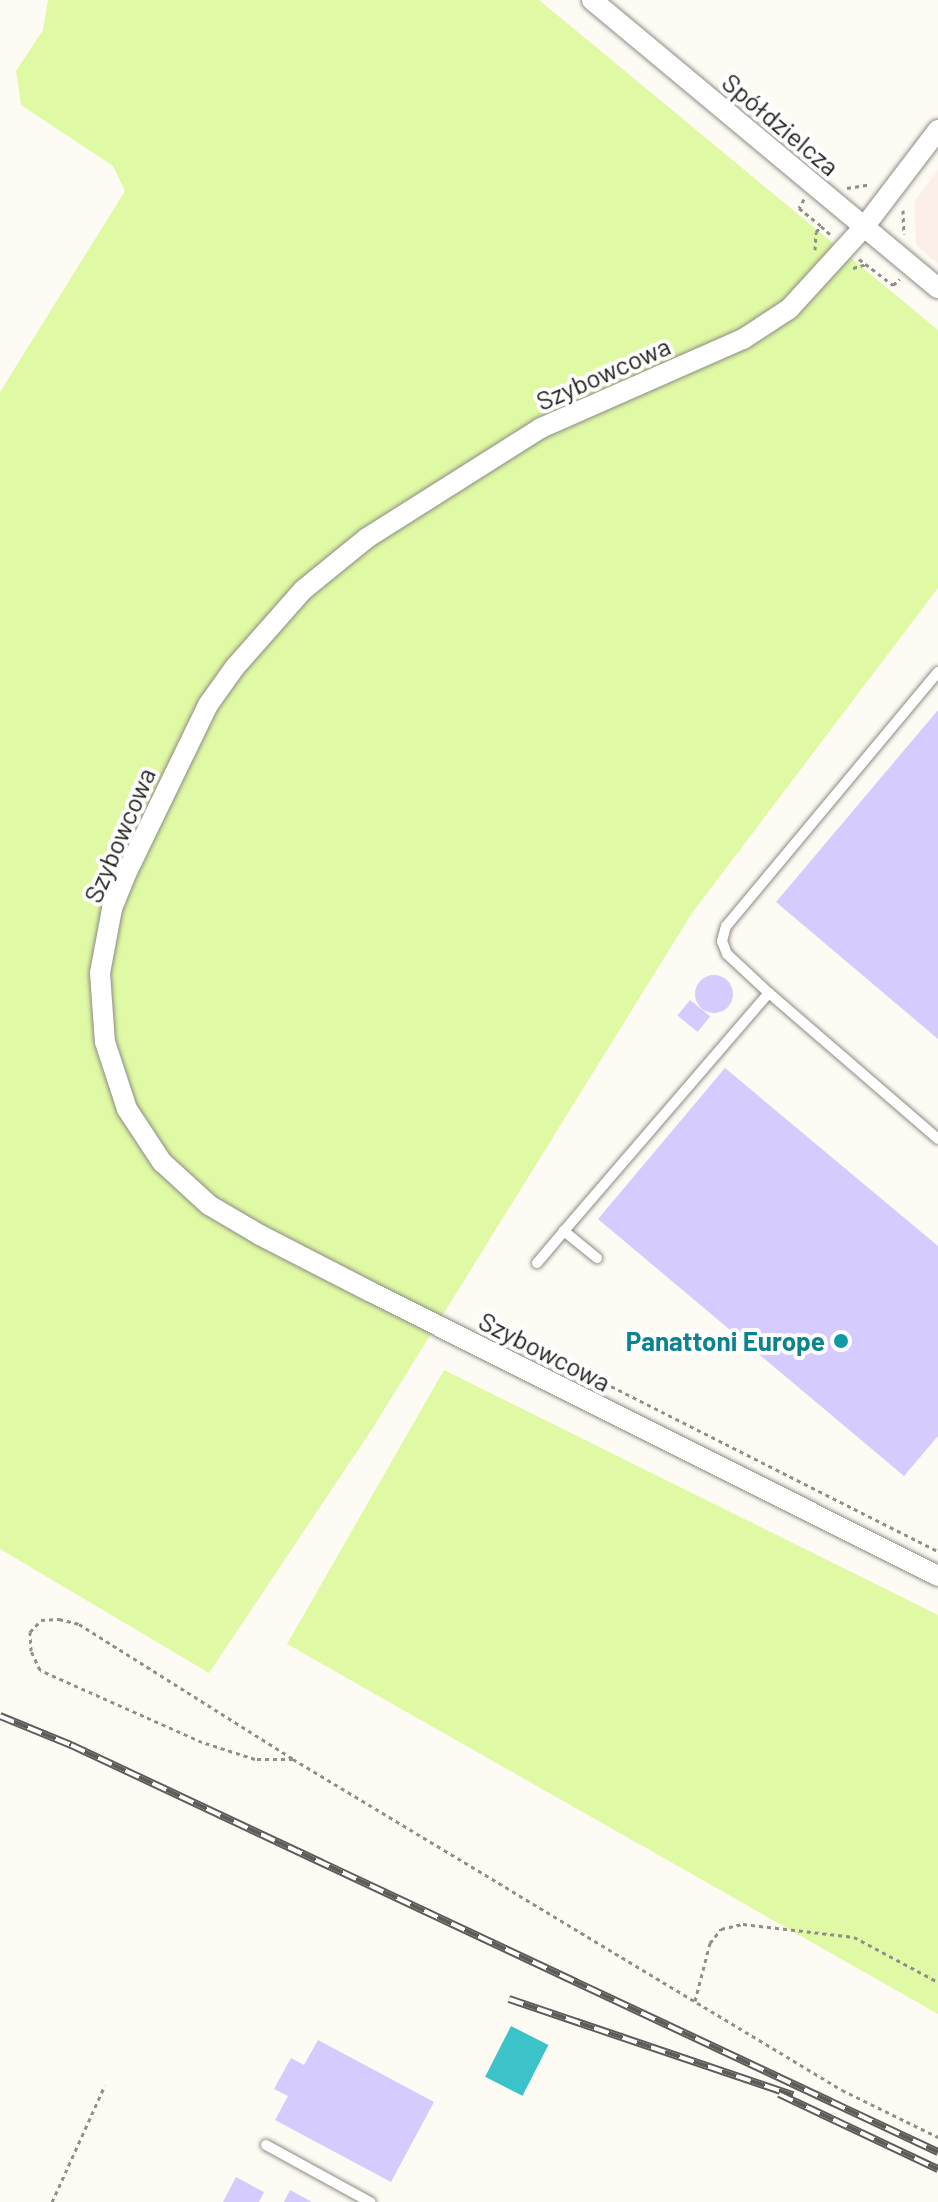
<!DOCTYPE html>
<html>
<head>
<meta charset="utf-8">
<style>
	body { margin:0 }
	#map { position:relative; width:938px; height:2202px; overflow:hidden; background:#fefbf4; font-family:Barlow,sans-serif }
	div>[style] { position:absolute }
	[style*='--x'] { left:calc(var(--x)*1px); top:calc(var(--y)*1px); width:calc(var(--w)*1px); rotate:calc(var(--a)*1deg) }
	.commercial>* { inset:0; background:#fcefe7 }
	.green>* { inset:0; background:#dff9a4 }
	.water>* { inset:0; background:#3cc3c9; transform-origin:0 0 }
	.building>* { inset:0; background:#d5cbfc; transform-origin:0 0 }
	.round { border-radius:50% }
	.path>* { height:3px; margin-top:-1.5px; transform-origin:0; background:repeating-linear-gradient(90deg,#918f8a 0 4px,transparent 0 8px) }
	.roads { filter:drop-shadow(0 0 2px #8d8b84) drop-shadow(0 0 2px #8d8b84) }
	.service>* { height:10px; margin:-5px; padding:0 5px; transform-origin:5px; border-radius:5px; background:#fff }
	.minor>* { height:20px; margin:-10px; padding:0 10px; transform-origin:10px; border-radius:10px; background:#fff }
	.rail>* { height:8px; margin-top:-4px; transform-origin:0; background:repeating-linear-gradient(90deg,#fff 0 15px,#5d5c58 0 30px); box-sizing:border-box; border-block:2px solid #5d5c58 }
	.dots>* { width:22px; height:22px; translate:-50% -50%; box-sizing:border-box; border:4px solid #fff; border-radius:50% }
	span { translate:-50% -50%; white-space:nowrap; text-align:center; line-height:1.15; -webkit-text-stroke:8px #fff; paint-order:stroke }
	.street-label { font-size:26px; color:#23221f }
	.culture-label { font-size:26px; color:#0d838f; font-weight:700 }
	.right { translate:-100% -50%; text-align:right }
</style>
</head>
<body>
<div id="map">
	<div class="commercial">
		<div style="clip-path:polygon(938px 170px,938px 264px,916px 245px,914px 202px)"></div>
	</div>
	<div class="green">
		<div style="clip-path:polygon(48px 0,539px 0,938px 330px,938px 588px,692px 913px,372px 1429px,209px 1673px,0 1549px,0 392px,125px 191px,113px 166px,21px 105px,16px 71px,43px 30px)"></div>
		<div style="clip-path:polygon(444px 1370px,938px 1615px,938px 2014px,287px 1644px)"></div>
	</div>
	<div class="water">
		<div style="left:511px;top:2026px;width:42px;height:57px;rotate:27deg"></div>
	</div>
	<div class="building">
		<div style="clip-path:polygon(938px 710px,938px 1039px,776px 902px)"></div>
		<div class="round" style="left:695px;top:975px;width:38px;height:38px"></div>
		<div style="left:690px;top:1000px;width:26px;height:20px;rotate:39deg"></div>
		<div style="clip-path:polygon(725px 1068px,938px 1246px,938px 1436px,904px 1476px,598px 1219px)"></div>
		<div style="clip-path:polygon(318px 2040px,434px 2102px,391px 2182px,275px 2120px,288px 2096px,274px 2089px,291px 2058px,304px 2065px)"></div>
		<div style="clip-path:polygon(236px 2177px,264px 2192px,259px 2202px,223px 2202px)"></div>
		<div style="clip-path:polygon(290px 2190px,312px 2202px,284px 2202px)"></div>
	</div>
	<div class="path">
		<div style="--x:847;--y:188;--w:24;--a:-9"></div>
		<div style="--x:804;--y:199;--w:10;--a:119"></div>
		<div style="--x:799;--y:208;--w:28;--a:39"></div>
		<div style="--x:903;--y:210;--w:24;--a:88"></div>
		<div style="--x:815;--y:250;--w:18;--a:-87"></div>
		<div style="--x:816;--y:232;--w:8;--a:-50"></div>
		<div style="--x:821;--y:226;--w:15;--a:42"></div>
		<div style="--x:859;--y:259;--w:43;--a:37.4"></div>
		<div style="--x:893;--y:285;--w:9;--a:-41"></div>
		<div style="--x:853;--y:268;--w:15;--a:-16"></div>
		<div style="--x:579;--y:1374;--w:19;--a:16"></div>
		<div style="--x:597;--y:1379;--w:382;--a:26.8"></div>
		<div style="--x:293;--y:1759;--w:38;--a:180"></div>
		<div style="--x:255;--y:1759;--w:56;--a:-162.2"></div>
		<div style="--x:202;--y:1742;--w:177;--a:-156"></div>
		<div style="--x:40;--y:1670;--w:21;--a:-115"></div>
		<div style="--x:31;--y:1651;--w:19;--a:-93"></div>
		<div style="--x:30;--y:1632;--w:16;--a:-47"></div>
		<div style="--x:41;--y:1620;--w:18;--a:-3"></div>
		<div style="--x:59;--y:1619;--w:21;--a:14"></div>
		<div style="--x:79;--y:1624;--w:253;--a:32.2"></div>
		<div style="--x:293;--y:1759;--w:641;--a:31.09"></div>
		<div style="--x:842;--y:2090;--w:107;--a:26.1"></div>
		<div style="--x:695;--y:2001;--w:60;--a:-75.5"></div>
		<div style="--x:710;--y:1943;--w:18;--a:-52"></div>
		<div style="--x:721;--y:1929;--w:23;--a:-13"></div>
		<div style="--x:743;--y:1924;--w:112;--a:6.7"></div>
		<div style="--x:854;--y:1937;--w:95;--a:28.2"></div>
		<div style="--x:52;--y:2202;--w:128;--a:-65.6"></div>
	</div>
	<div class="roads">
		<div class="service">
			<div style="--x:938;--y:672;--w:331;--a:129.8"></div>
			<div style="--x:726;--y:926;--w:16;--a:105"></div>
			<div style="--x:722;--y:941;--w:14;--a:69"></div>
			<div style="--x:727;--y:954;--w:57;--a:42.9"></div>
			<div style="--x:769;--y:993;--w:223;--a:40.8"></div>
			<div style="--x:597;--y:1258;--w:43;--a:-140.7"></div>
			<div style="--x:564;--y:1231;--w:314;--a:-49.3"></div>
			<div style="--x:537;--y:1263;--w:42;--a:-49.8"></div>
			<div style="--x:266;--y:2145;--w:119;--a:28.7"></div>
		</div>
		<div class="minor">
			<div style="--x:592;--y:0;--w:450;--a:39.8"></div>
			<div style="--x:938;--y:130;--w:122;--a:127.3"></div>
			<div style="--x:864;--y:227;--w:111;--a:132.4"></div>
			<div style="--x:789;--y:309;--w:55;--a:146.9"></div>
			<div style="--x:743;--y:339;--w:221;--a:156.2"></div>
			<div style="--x:541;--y:428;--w:206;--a:147.7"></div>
			<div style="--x:367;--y:538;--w:82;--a:140.9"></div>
			<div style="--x:303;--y:590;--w:103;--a:131.4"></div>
			<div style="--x:235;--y:667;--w:47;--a:125.4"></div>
			<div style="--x:208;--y:705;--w:188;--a:115.9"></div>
			<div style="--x:126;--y:874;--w:38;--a:112"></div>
			<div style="--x:112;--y:909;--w:65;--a:100.6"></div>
			<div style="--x:100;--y:973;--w:69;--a:85.9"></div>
			<div style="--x:105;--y:1042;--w:71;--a:71.8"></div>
			<div style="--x:127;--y:1109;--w:64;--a:56.6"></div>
			<div style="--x:162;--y:1162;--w:64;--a:42.5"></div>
			<div style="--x:209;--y:1205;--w:59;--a:30.5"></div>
			<div style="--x:260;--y:1235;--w:125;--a:27.2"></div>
			<div style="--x:371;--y:1292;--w:634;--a:26.61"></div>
		</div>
	</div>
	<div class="rail">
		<div style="--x:0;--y:1716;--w:77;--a:22.2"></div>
		<div style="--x:71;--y:1745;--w:958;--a:25.15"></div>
		<div style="--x:509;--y:1999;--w:300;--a:18.7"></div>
		<div style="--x:779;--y:2094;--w:176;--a:25.3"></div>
	</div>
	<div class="dots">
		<div style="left:841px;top:1341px;background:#0f9aa8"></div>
	</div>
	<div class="street-label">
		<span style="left:781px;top:124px;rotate:40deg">Spółdzielcza</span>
		<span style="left:603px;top:373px;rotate:-24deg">Szybowcowa</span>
		<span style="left:119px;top:835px;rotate:-67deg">Szybowcowa</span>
		<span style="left:545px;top:1351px;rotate:27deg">Szybowcowa</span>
	</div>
	<div class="culture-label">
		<span class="right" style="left:825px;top:1341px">Panattoni Europe</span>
	</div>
</div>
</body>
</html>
